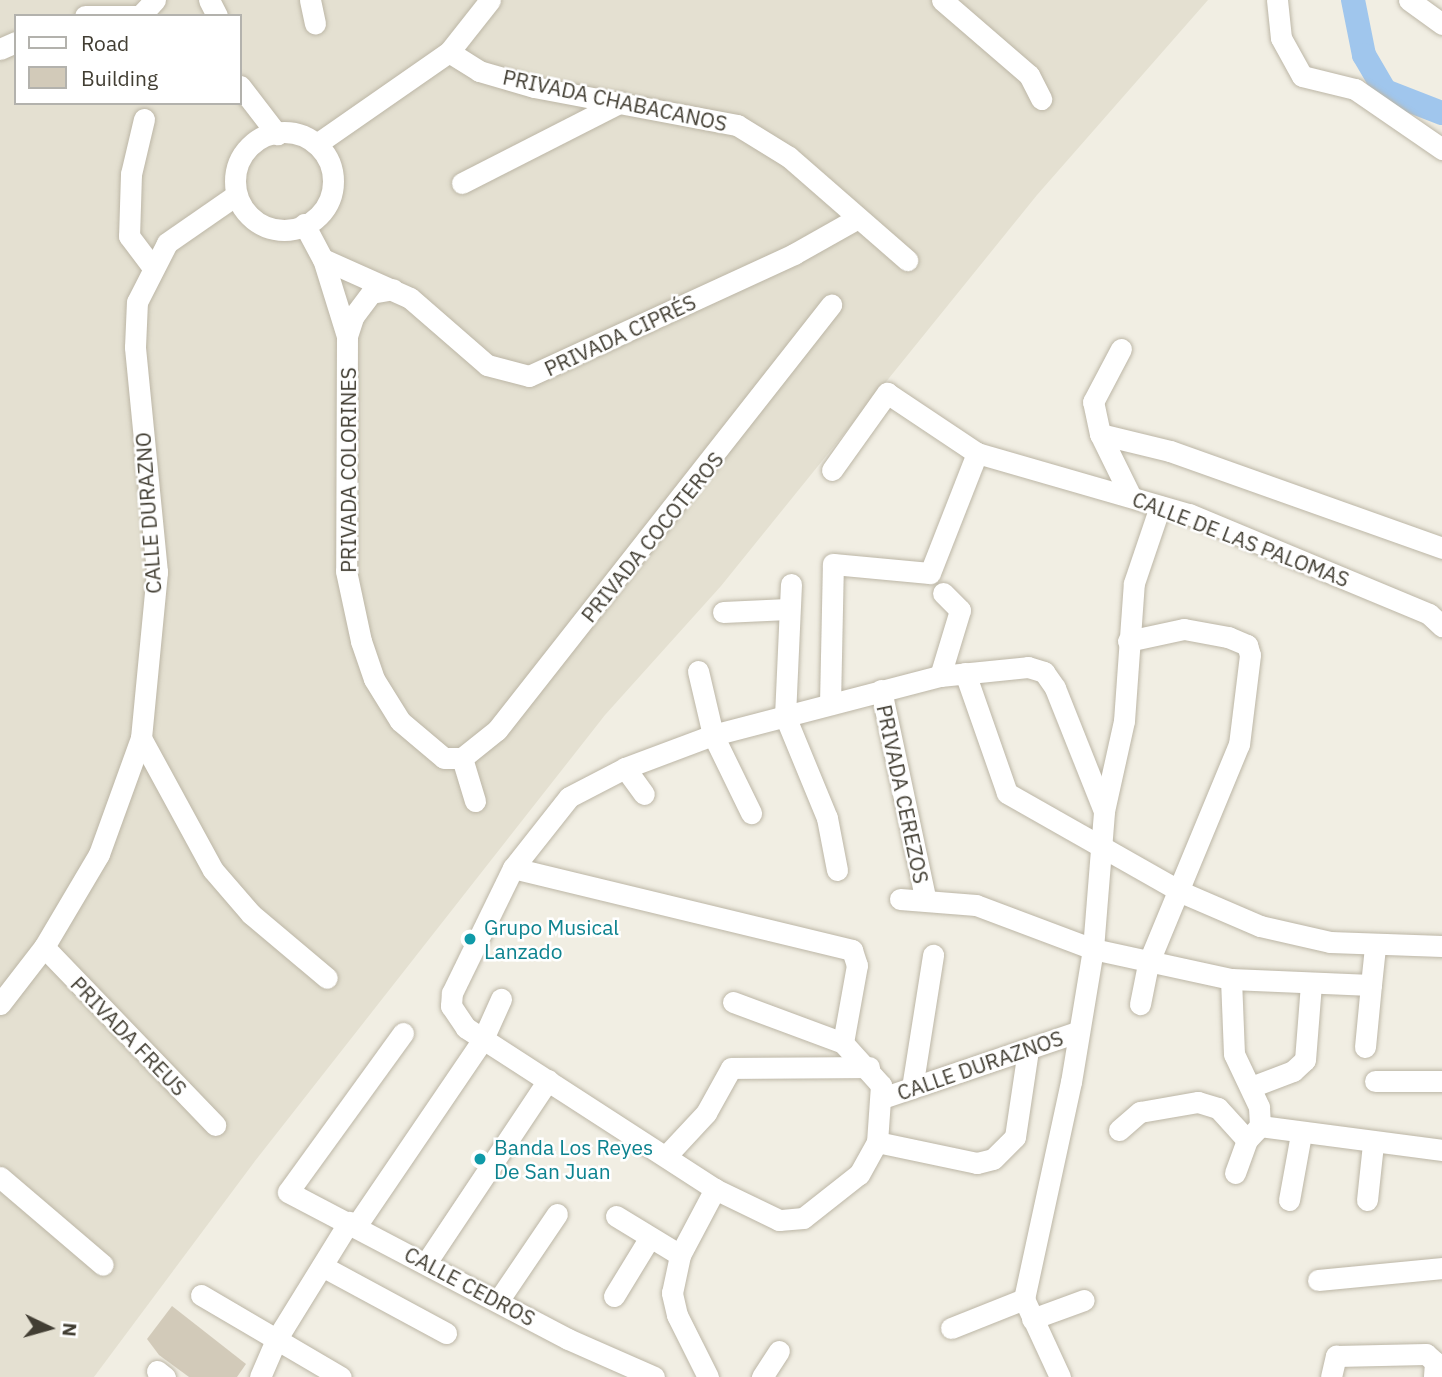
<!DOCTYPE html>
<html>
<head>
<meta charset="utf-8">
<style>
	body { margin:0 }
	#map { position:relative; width:1442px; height:1377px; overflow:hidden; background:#f1eee3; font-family:"IBM Plex Sans",sans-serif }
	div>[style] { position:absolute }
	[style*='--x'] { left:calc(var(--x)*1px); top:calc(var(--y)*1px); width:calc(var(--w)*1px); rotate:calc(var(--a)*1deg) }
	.residential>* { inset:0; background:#e4e0d1 }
	.river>* { height:24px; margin:-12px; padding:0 12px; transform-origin:12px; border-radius:12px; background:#a0c6ed }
	.building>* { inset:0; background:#d2cab9 }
	.roads { filter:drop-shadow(0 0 2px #bcb6a6) drop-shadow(0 0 2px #bcb6a6) }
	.minor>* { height:21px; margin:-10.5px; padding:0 10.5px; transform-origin:10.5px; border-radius:10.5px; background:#fff }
	.minor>.ring { margin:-10.5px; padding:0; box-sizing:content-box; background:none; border:21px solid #fff; border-radius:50% }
	.dots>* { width:19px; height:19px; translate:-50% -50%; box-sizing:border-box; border:4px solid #fff; border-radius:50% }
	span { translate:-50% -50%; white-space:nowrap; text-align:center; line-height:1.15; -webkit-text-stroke:5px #fff; paint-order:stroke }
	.street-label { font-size:21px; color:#423e33 }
	.culture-label { font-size:21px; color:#0d838f }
	.left { translate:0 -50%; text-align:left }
	.legend { position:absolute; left:14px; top:14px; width:228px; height:91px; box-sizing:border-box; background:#fff; border:2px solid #b3b2ad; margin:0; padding:9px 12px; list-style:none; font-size:21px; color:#423e33 }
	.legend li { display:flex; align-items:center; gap:14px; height:35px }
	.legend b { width:35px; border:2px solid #b3b2ad }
	.north { position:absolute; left:14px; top:1293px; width:70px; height:70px; -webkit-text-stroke:5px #fff; paint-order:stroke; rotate:95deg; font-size:19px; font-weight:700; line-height:28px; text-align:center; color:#423e33 }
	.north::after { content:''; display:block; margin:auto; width:24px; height:32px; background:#423e33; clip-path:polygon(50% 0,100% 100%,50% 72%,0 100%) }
</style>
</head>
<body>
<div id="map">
	<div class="residential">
		<div style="clip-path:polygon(evenodd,0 0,1208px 0,1037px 195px,721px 586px,605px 715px,255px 1161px,94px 1377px,0 1377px,0 0,16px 16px,240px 16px,240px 103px,16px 103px,16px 16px)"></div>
	</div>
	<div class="river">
		<div style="--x:1353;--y:0;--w:56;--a:78.7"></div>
		<div style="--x:1364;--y:55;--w:42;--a:59.7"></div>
		<div style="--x:1385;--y:91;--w:61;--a:21.1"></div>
	</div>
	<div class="building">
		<div style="clip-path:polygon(172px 1306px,246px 1364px,237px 1377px,189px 1377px,159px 1355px,147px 1339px)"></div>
	</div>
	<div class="roads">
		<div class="minor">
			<div style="--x:209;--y:0;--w:18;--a:63"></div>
			<div style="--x:310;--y:0;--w:24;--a:78"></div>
			<div style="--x:942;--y:0;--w:115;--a:40.8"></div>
			<div style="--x:1029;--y:75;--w:27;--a:63"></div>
			<div style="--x:1277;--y:0;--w:38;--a:84"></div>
			<div style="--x:1281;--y:38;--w:43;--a:61.1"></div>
			<div style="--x:1302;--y:76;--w:55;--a:13.8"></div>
			<div style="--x:1355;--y:89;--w:106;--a:34.6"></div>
			<div style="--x:1409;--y:0;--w:41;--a:36"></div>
			<div style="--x:85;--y:16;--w:51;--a:0"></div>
			<div style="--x:140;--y:16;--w:22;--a:-47"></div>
			<div style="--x:0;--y:49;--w:17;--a:-24"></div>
			<div style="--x:449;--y:52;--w:36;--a:32"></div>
			<div style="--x:479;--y:71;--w:57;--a:16.2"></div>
			<div style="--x:534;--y:87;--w:207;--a:10.6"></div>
			<div style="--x:737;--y:125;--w:61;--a:31.6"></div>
			<div style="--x:789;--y:157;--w:157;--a:41.1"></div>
			<div style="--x:240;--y:86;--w:61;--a:52.4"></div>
			<div style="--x:144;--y:119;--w:57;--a:103.3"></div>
			<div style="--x:131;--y:174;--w:62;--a:91.8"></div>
			<div style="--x:129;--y:236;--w:36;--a:53"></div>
			<div class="ring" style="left:235px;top:132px;width:77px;height:77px"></div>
			<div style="--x:318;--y:143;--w:160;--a:-34.8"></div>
			<div style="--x:449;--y:52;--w:66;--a:-51.7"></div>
			<div style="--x:462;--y:183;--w:178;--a:-27"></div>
			<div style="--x:304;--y:224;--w:40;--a:62"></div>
			<div style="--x:323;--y:259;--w:81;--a:72.7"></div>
			<div style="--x:347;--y:336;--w:235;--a:90.2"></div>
			<div style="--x:346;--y:571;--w:72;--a:77.9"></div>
			<div style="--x:361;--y:641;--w:40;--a:71.1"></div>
			<div style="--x:374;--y:679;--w:49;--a:58.2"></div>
			<div style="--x:400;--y:721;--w:57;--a:40.1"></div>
			<div style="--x:444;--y:758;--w:18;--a:0"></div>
			<div style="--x:462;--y:758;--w:45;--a:-38.7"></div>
			<div style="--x:497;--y:730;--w:541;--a:-51.84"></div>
			<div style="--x:323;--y:259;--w:95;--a:24.1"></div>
			<div style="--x:410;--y:298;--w:102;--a:41"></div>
			<div style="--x:487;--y:365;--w:43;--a:14.7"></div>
			<div style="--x:529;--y:376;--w:292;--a:-24.7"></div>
			<div style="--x:794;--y:254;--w:73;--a:-29.4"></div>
			<div style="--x:347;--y:336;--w:20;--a:-72"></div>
			<div style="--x:353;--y:317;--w:30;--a:-53"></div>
			<div style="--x:371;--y:293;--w:22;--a:-10"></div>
			<div style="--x:1100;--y:434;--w:33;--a:-102"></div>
			<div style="--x:1093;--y:402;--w:60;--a:-62.2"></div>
			<div style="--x:832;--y:470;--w:95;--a:-54.5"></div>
			<div style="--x:887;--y:393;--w:108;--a:33.7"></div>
			<div style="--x:977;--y:453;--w:221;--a:16.1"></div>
			<div style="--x:1189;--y:514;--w:260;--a:22.6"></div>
			<div style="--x:1429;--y:614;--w:18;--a:43"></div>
			<div style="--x:1130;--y:495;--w:68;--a:-116.2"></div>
			<div style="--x:1100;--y:434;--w:72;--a:13.7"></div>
			<div style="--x:1170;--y:451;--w:289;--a:19.6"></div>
			<div style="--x:791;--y:584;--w:132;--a:92.6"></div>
			<div style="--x:785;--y:716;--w:110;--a:67.6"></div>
			<div style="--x:827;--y:818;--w:53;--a:79.1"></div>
			<div style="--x:723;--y:612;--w:65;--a:-2.6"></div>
			<div style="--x:1128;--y:641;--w:57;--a:-12.1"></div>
			<div style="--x:1184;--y:629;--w:45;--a:10.3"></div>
			<div style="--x:1228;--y:637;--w:21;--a:23"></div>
			<div style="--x:1247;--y:645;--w:10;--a:73"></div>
			<div style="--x:1250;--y:655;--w:90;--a:97"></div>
			<div style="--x:1239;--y:744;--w:238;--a:112.5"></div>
			<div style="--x:1148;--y:964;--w:41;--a:101.3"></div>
			<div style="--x:698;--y:671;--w:66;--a:76.8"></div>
			<div style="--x:713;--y:735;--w:87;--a:64"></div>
			<div style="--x:965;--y:673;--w:127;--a:70.7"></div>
			<div style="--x:1007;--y:793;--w:200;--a:29.6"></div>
			<div style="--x:1181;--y:892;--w:86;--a:23.3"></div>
			<div style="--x:1260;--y:926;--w:72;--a:12.9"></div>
			<div style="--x:1330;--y:942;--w:112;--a:2"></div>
			<div style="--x:940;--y:676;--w:69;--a:-73.1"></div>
			<div style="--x:960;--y:610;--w:24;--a:-135"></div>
			<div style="--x:881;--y:690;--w:212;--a:78"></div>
			<div style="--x:830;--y:704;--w:140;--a:-88.8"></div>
			<div style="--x:833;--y:564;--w:97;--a:5.3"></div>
			<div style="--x:930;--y:573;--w:129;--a:-68.6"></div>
			<div style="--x:141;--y:738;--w:150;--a:61.4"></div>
			<div style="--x:213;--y:870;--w:58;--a:49.2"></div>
			<div style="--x:251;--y:914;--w:99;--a:40.1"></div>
			<div style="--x:462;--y:758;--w:45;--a:73.2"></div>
			<div style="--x:625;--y:768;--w:32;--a:54"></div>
			<div style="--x:513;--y:868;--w:349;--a:13.6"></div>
			<div style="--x:852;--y:950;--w:16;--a:72"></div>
			<div style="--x:857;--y:965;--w:79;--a:100.2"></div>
			<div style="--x:900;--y:899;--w:76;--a:4.5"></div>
			<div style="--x:976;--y:905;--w:125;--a:20.6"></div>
			<div style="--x:1093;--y:949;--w:141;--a:12.3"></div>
			<div style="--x:1231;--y:979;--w:140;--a:2.5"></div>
			<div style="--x:1371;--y:985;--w:38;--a:-84"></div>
			<div style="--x:44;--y:947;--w:247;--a:46.1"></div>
			<div style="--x:1231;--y:979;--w:75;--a:87.7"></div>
			<div style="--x:1234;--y:1054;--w:59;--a:64.7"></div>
			<div style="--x:1259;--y:1107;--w:19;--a:87"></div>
			<div style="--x:1260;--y:1126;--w:19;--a:133"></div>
			<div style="--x:1247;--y:1140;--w:35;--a:110"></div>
			<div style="--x:733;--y:1002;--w:117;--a:20.4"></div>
			<div style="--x:843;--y:1043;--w:57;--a:47.9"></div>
			<div style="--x:881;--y:1085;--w:57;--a:94"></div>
			<div style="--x:877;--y:1142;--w:37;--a:119"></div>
			<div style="--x:859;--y:1174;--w:71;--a:141.8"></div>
			<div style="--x:803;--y:1218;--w:24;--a:175"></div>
			<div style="--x:779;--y:1220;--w:71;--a:-154.2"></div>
			<div style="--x:715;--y:1189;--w:297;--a:-147.1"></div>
			<div style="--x:466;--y:1028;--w:27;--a:-124"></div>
			<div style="--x:451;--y:1006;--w:13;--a:-86"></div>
			<div style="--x:452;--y:993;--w:139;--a:-64"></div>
			<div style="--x:513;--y:868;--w:90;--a:-51.7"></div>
			<div style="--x:569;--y:797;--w:63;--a:-27.4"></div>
			<div style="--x:625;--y:768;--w:94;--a:-20.6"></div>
			<div style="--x:713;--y:735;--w:235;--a:-14.6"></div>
			<div style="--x:940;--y:676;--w:88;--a:-5.8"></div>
			<div style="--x:1028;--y:667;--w:17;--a:17"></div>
			<div style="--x:1044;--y:672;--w:19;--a:55"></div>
			<div style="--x:1055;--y:688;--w:132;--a:68.3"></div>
			<div style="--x:0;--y:1004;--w:72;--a:-52.3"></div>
			<div style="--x:44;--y:947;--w:108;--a:-59.4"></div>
			<div style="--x:99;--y:854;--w:123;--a:-70.1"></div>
			<div style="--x:141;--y:738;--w:167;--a:-84.5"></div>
			<div style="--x:157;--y:572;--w:226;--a:-95.6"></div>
			<div style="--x:135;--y:347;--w:45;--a:-87.5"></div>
			<div style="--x:137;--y:302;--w:66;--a:-63"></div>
			<div style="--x:167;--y:243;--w:84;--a:-34.8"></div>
			<div style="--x:403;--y:1033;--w:196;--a:125.9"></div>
			<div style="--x:288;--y:1192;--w:316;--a:27.7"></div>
			<div style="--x:568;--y:1339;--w:94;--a:23.8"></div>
			<div style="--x:1365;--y:1047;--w:62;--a:-84.5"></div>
			<div style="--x:1375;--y:1081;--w:67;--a:0"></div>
			<div style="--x:1251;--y:1087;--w:45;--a:-20.9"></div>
			<div style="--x:1293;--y:1071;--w:16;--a:-43"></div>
			<div style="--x:1305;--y:1060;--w:76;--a:-85.5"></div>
			<div style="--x:912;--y:1088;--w:135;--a:-81"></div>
			<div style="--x:882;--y:1098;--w:206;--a:-18.7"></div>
			<div style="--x:1260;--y:1126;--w:184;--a:7.5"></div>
			<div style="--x:1119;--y:1130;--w:28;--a:-41"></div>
			<div style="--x:1140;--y:1112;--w:59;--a:-9.8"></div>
			<div style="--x:1198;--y:1102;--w:21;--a:17"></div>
			<div style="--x:1218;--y:1108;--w:43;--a:47.8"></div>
			<div style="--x:877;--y:1142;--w:102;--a:11.9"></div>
			<div style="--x:977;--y:1163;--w:16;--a:-14"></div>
			<div style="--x:993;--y:1159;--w:31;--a:-45"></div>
			<div style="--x:1015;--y:1137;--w:88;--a:-81.5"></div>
			<div style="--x:666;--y:1156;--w:59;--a:-47.1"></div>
			<div style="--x:706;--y:1113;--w:51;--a:-60.9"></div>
			<div style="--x:731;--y:1068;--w:138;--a:-0.4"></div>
			<div style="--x:0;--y:1177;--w:135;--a:40.5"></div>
			<div style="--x:1289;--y:1200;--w:67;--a:-79.7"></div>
			<div style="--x:1367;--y:1200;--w:56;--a:-83.9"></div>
			<div style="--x:616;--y:1216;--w:75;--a:31.4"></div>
			<div style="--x:356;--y:1226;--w:226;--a:-55.8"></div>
			<div style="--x:483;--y:1039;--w:44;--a:-65.8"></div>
			<div style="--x:426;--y:1263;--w:220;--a:-56.3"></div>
			<div style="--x:322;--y:1266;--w:141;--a:28.4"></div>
			<div style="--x:1318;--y:1280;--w:125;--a:-5.5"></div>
			<div style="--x:201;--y:1295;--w:162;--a:30.4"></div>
			<div style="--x:614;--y:1296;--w:69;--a:-58.6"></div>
			<div style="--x:1024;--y:1299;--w:222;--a:-77.8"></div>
			<div style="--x:1071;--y:1082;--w:135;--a:-80.6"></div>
			<div style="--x:1093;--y:949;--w:138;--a:-85.4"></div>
			<div style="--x:1104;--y:811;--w:92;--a:-77.5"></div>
			<div style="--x:1124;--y:721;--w:138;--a:-85.9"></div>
			<div style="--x:1134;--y:583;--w:81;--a:-71.3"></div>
			<div style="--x:1024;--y:1299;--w:86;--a:65.2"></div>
			<div style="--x:498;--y:1301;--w:105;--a:-55.9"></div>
			<div style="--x:1032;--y:1319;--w:55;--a:-20.1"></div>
			<div style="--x:951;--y:1328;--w:79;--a:-21.7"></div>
			<div style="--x:157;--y:1371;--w:10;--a:37"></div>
			<div style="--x:260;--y:1377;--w:40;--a:-66.6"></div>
			<div style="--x:276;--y:1340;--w:139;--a:-58.3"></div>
			<div style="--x:708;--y:1377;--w:69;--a:-116.6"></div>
			<div style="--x:677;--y:1315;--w:23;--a:-103"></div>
			<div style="--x:672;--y:1293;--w:39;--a:-78"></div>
			<div style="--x:680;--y:1255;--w:75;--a:-62.1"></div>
			<div style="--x:762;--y:1377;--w:31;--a:-57"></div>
			<div style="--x:1331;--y:1377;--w:22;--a:-77"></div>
			<div style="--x:1336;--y:1356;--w:90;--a:-1.3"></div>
			<div style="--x:1426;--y:1354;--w:12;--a:42"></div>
			<div style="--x:1435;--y:1362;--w:15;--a:94"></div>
		</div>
	</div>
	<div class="dots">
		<div style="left:470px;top:939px;background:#0f9aa8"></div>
		<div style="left:480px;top:1159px;background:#0f9aa8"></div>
	</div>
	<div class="street-label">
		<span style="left:615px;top:100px;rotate:12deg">PRIVADA CHABACANOS</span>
		<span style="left:620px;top:335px;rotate:-25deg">PRIVADA CIPRÉS</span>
		<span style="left:348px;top:470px;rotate:-90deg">PRIVADA COLORINES</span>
		<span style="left:148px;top:513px;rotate:-94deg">CALLE DURAZNO</span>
		<span style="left:652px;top:537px;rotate:-51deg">PRIVADA COCOTEROS</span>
		<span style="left:1241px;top:539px;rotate:21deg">CALLE DE LAS PALOMAS</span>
		<span style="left:903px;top:794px;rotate:78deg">PRIVADA CEREZOS</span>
		<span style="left:129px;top:1036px;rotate:46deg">PRIVADA FREUS</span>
		<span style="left:980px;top:1065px;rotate:-19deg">CALLE DURAZNOS</span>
		<span style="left:470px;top:1286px;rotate:28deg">CALLE CEDROS</span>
	</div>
	<div class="culture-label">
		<span class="left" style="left:484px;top:939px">Grupo Musical<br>Lanzado</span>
		<span class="left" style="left:494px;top:1159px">Banda Los Reyes<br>De San Juan</span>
	</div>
	<ul class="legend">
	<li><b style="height:9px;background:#fff"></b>Road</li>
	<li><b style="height:19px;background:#d2cab9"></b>Building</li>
	</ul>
	<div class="north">N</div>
</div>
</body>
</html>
